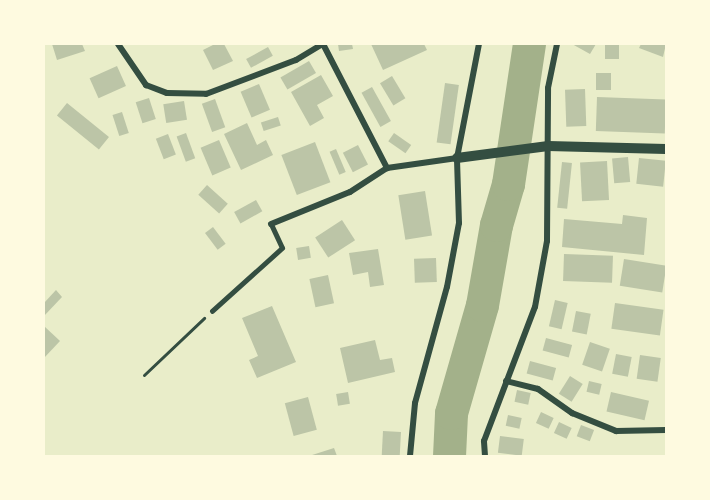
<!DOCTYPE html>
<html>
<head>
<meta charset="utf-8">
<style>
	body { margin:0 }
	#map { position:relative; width:710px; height:500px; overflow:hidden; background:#e9edc9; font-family:Rubik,sans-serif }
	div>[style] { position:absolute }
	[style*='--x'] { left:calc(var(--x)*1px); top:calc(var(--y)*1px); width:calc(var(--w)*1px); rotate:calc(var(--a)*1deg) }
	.river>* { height:33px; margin:-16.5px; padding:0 16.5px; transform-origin:16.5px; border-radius:16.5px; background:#a3b18a }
	.building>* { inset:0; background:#bcc5a7; transform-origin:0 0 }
	.path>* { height:3px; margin:-1.5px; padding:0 1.5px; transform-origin:1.5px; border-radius:1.5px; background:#344e41 }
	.service>* { height:4.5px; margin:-2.25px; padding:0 2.25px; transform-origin:2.25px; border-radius:2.25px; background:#344e41 }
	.minor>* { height:6px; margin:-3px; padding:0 3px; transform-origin:3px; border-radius:3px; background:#344e41 }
	.tertiary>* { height:10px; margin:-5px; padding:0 5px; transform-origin:5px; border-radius:5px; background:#344e41 }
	span { translate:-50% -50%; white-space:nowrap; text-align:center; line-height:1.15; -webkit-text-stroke:5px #fefae0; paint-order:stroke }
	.frame { position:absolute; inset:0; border:45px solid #fefae0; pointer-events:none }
</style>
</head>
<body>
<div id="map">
	<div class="river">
		<div style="--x:449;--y:456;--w:43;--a:-87.3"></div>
		<div style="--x:451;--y:413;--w:112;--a:-74"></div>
		<div style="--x:482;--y:305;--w:81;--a:-80.1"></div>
		<div style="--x:496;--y:225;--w:43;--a:-73.7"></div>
		<div style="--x:508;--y:184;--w:142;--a:-81.5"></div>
	</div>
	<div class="building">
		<div style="clip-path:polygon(52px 44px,82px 44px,85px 51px,57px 60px)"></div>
		<div style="clip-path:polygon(215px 44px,224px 44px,233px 61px,213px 70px,203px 50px)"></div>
		<div style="clip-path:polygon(338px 44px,352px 44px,353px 49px,339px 51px)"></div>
		<div style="clip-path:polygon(371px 44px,424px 44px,427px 50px,383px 70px)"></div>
		<div style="clip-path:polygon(572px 44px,596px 44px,590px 54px)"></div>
		<div style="left:605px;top:44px;width:14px;height:15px"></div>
		<div style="clip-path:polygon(641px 44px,666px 44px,663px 57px,639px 48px)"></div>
		<div style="left:268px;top:47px;width:10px;height:25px;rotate:61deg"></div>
		<div style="left:309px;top:61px;width:14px;height:33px;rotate:60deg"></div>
		<div style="left:117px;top:66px;width:22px;height:30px;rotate:66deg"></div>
		<div style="left:596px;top:73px;width:15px;height:17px"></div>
		<div style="clip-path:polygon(321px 75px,333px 96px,317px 105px,324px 118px,310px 126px,291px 92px)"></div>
		<div style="left:392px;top:76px;width:26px;height:14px;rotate:59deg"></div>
		<div style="left:445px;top:83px;width:14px;height:60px;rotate:8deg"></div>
		<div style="left:259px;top:84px;width:28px;height:20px;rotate:67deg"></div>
		<div style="left:372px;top:87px;width:39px;height:12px;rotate:61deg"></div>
		<div style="left:585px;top:89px;width:37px;height:20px;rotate:88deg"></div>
		<div style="left:597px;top:97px;width:69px;height:34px;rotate:2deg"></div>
		<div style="left:149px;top:98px;width:22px;height:14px;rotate:72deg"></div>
		<div style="left:215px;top:99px;width:30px;height:14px;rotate:70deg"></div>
		<div style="left:184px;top:101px;width:19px;height:21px;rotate:81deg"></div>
		<div style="left:67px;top:103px;width:54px;height:16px;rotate:39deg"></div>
		<div style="left:122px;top:112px;width:22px;height:10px;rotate:72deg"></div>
		<div style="left:278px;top:117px;width:9px;height:18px;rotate:72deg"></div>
		<div style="clip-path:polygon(247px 123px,257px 145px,266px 140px,273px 155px,241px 170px,224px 134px)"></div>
		<div style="left:186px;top:133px;width:27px;height:10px;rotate:70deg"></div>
		<div style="left:394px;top:133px;width:21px;height:10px;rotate:35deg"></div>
		<div style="left:168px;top:134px;width:22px;height:13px;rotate:69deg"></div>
		<div style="left:219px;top:140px;width:30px;height:20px;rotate:67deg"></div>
		<div style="left:315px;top:142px;width:43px;height:36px;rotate:69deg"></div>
		<div style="left:358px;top:145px;width:22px;height:17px;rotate:63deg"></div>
		<div style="left:336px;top:149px;width:25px;height:7px;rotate:67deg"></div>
		<div style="left:628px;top:157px;width:25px;height:16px;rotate:85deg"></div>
		<div style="left:639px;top:158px;width:27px;height:26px;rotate:6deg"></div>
		<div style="left:607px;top:161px;width:39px;height:27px;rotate:87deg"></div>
		<div style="left:562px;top:162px;width:10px;height:46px;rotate:6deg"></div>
		<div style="left:207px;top:185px;width:28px;height:13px;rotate:42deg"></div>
		<div style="left:425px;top:191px;width:45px;height:27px;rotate:81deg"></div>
		<div style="left:256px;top:200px;width:13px;height:25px;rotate:61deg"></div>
		<div style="clip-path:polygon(623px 215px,647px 218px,644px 255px,562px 247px,564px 219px,622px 224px)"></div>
		<div style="left:342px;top:220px;width:24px;height:32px;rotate:57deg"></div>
		<div style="left:213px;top:227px;width:21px;height:10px;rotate:53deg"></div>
		<div style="left:309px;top:246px;width:12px;height:13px;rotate:81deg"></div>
		<div style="clip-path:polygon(378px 249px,384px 285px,370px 287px,368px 272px,353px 275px,349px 253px)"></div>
		<div style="left:564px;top:254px;width:49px;height:27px;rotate:2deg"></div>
		<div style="left:436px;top:258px;width:24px;height:22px;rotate:88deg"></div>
		<div style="left:624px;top:259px;width:43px;height:27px;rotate:9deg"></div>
		<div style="left:328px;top:275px;width:29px;height:19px;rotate:78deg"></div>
		<div style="clip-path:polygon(56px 290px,62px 297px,44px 316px,44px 303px)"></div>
		<div style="left:555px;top:300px;width:13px;height:27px;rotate:13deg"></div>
		<div style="left:615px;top:303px;width:49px;height:26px;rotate:8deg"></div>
		<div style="clip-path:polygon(272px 306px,296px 362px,257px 378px,249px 360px,258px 356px,242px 318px)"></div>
		<div style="left:576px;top:311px;width:15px;height:21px;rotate:11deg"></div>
		<div style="clip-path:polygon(44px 326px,60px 341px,44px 358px)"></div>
		<div style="left:546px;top:338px;width:27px;height:13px;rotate:15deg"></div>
		<div style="clip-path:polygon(375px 340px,380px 360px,392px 358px,395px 372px,348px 383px,340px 348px)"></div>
		<div style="left:590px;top:342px;width:21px;height:24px;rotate:19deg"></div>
		<div style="left:616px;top:354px;width:16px;height:20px;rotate:11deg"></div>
		<div style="left:640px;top:355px;width:21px;height:24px;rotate:8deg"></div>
		<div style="left:530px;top:361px;width:27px;height:13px;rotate:15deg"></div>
		<div style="left:570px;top:376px;width:15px;height:21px;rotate:32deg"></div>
		<div style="left:589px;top:381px;width:13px;height:11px;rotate:13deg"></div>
		<div style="left:517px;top:390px;width:14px;height:12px;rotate:12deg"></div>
		<div style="left:348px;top:392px;width:12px;height:12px;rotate:81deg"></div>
		<div style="left:611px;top:392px;width:39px;height:20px;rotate:13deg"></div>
		<div style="left:308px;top:397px;width:34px;height:24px;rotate:75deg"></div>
		<div style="left:541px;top:412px;width:14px;height:12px;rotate:25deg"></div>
		<div style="left:508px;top:415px;width:14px;height:11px;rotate:12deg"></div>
		<div style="left:559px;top:422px;width:14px;height:12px;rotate:25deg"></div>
		<div style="left:581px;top:425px;width:14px;height:12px;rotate:21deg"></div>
		<div style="left:383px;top:431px;width:18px;height:25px;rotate:3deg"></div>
		<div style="left:500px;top:436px;width:24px;height:17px;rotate:7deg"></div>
		<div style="clip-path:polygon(334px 448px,337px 456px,309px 456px)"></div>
	</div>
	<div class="path">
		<div style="--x:144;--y:375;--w:83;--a:-43.5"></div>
	</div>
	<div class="service">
		<div style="--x:212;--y:311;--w:94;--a:-42"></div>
		<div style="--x:282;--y:248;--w:26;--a:-115"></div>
	</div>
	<div class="minor">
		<div style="--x:118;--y:44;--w:50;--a:55.7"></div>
		<div style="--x:146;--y:85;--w:22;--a:21"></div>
		<div style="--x:167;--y:93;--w:39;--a:1"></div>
		<div style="--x:206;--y:94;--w:96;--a:-20.7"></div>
		<div style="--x:296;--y:60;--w:31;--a:-31"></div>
		<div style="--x:323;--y:44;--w:140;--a:62.7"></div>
		<div style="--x:271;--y:224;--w:85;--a:-22.1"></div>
		<div style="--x:350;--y:192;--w:44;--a:-33"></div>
		<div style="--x:387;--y:168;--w:71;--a:-8.1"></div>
		<div style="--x:506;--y:381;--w:33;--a:14"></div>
		<div style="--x:538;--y:389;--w:42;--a:35.2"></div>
		<div style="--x:572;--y:413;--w:48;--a:22.2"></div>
		<div style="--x:616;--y:431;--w:50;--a:-1.1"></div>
		<div style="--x:410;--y:456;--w:53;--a:-84.6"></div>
		<div style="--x:415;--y:403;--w:120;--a:-74.6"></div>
		<div style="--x:447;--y:287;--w:65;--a:-79.4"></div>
		<div style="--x:459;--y:223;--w:65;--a:-91.8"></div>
		<div style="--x:457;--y:158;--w:116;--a:-79.1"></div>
		<div style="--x:485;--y:456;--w:15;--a:-94"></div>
		<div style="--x:484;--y:441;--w:143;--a:-69.2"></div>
		<div style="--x:535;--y:307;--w:67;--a:-79.7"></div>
		<div style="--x:547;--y:241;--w:153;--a:-89.6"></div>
		<div style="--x:548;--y:88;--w:45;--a:-78.4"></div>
	</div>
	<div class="tertiary">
		<div style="--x:457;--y:158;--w:92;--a:-7.5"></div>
		<div style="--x:548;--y:146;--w:118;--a:1.5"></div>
	</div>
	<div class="frame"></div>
</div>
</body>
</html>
